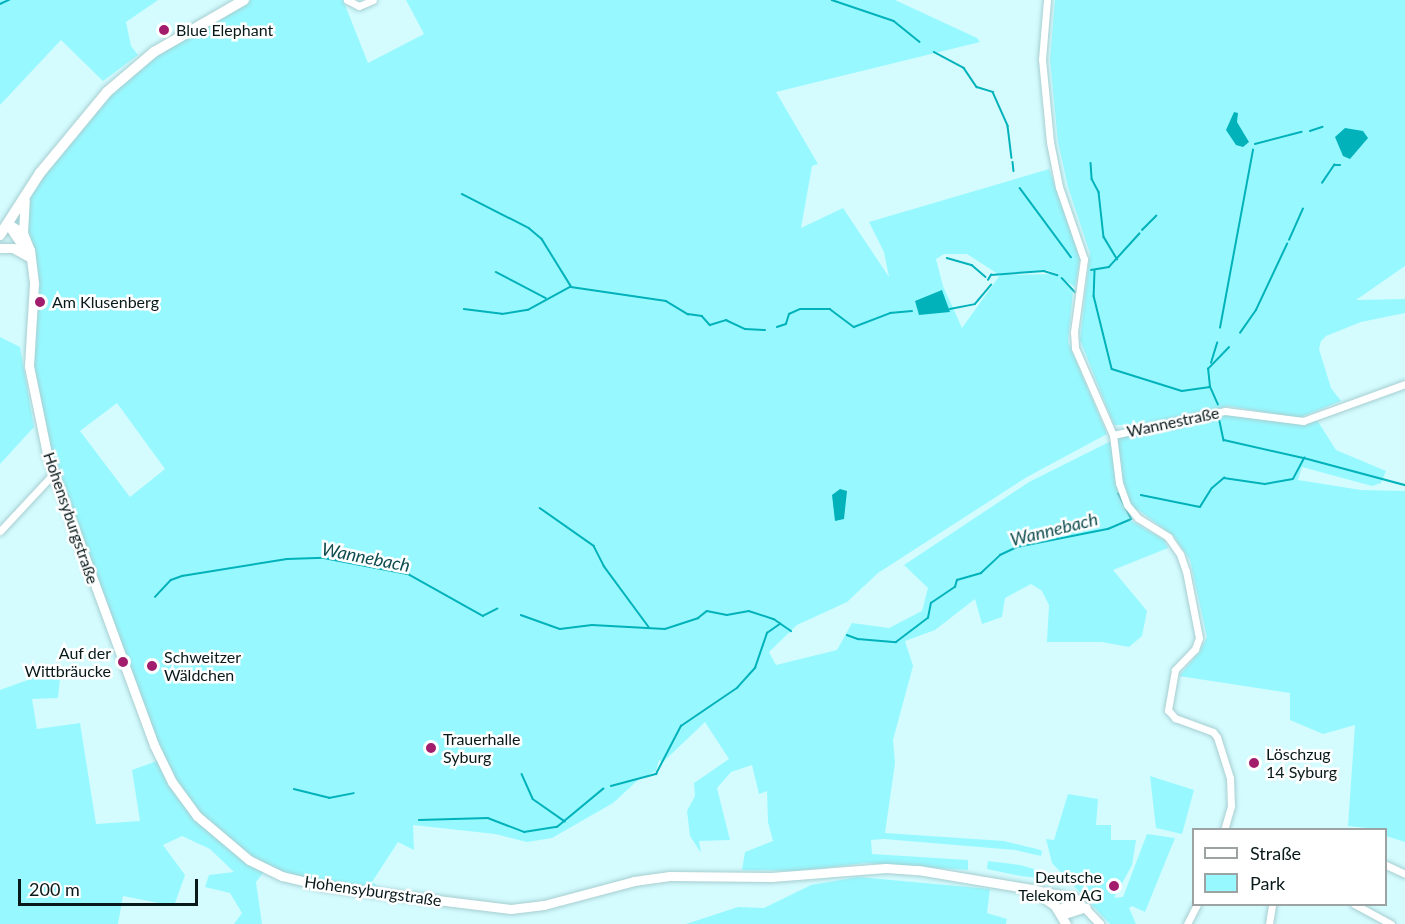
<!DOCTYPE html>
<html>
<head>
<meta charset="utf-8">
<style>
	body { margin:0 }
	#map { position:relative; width:1405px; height:924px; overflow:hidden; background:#d4fcff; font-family:Lato,sans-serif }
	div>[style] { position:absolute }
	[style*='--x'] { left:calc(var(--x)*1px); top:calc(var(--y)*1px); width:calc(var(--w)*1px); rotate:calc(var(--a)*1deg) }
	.green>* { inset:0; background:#97f9ff }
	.water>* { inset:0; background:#02b2bb }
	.stream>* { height:1.5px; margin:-0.75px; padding:0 0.75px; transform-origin:0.75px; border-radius:0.75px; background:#02b2bb }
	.roads { filter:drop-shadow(0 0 2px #a7ced1) drop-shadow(0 0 2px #a7ced1) }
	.minor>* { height:7px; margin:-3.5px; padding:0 3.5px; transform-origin:3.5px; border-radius:3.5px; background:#fff }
	.tertiary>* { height:8px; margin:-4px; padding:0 4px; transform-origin:4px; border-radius:4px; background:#fff }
	.secondary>* { height:9px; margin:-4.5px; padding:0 4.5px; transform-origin:4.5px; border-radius:4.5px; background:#fff }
	.primary>* { height:10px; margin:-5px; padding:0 5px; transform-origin:5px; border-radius:5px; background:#fff }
	.dots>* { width:16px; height:16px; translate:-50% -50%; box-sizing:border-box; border:3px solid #fff; border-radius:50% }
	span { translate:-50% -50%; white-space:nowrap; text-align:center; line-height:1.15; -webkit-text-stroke:5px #fff; paint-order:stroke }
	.poi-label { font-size:16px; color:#09191a }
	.left { translate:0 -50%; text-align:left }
	.right { translate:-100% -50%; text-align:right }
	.street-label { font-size:16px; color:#09191a }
	.water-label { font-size:18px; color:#114e51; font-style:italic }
	.legend { position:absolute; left:1192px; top:828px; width:195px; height:78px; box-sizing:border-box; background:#fff; border:2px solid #9da3a3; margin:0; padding:8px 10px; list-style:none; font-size:18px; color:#09191a }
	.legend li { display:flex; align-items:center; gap:12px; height:30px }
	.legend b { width:30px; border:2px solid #9da3a3 }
	.scale { position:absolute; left:18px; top:879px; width:180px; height:27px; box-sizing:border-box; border:3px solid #09191a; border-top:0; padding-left:8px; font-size:18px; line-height:21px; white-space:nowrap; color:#09191a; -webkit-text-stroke:4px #fff; paint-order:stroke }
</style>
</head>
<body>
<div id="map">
	<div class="green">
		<div style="clip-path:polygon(0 0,158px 0,126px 22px,131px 46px,138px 55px,103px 81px,61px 40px,0 105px)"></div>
		<div style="clip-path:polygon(evenodd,244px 0,343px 0,368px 63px,424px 34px,406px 0,895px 0,977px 38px,980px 42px,776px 92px,818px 164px,812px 166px,801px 228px,843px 208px,889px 277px,884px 252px,869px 222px,1049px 169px,1080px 258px,1075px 287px,1061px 278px,1073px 290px,1068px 342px,1107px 434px,1027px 477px,878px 573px,847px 602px,797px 625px,769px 652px,776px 665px,837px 650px,852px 623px,889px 628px,922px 611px,928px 588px,904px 565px,1029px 482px,1123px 435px,1235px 412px,1297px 424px,1317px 420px,1336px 450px,1386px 471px,1381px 483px,1372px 486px,1302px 467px,1298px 480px,1361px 490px,1405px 491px,1405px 842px,1386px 836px,1386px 830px,1348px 826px,1355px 725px,1323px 734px,1290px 720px,1290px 693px,1179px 676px,1199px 653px,1207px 637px,1190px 560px,1174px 536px,1137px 509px,1128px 519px,1164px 540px,1168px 548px,1113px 570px,1147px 611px,1142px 636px,1129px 647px,1102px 642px,1047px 642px,1049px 605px,1042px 591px,1031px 584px,1005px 598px,1002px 617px,982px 624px,975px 599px,935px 630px,905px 641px,913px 666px,893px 740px,895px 763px,885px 833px,1004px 841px,1037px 849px,1042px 851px,1041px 856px,1015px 850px,884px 839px,871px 840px,872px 854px,968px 860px,968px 870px,865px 863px,798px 871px,742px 870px,745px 852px,773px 841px,768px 822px,767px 791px,759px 794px,752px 765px,731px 772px,717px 788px,730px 840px,699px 841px,701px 853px,690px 836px,687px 811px,695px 796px,694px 783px,729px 759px,705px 722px,663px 762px,659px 760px,656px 771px,638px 780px,613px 803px,552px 838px,527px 842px,495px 834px,413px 825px,414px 850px,398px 842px,372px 882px,389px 894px,266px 869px,256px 882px,262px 924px,234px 924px,242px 913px,230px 893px,205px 887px,209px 875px,234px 872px,210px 849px,182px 836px,163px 845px,185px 875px,174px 906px,123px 896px,118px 924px,0 924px,0 690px,61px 668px,58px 698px,32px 699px,37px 729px,80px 723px,96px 824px,140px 821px,132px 770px,160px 760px,60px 490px,31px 381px,33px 270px,7px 223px,82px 120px,154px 52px,244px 0,944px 254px,967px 254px,998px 274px,1047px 270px,1058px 274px,1000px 275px,962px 328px,943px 286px,936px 259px,944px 254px,244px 0,117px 403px,165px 469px,130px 497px,80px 431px,117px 403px)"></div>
		<div style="clip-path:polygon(1055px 0,1405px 0,1405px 266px,1356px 300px,1405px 299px,1405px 313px,1361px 322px,1326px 336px,1321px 341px,1319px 349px,1331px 388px,1341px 401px,1298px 418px,1229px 406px,1139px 425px,1114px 425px,1080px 340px,1090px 253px,1068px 187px,1058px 142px,1050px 60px)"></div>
		<div style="clip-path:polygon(0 337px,20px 347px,34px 427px,0 464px)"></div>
		<div style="clip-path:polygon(1150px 776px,1194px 790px,1182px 834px,1156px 828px)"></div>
		<div style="clip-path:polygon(1068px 794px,1098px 799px,1096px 825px,1111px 825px,1111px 840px,1136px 840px,1132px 865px,1114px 898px,1123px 897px,1147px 834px,1175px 838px,1145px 912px,1132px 906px,1129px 908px,1136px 924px,1110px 924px,1052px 863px,1046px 839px,1054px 840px)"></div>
		<div style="clip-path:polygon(988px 861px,1020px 865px,1041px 871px,1038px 878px,1021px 876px,987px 869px)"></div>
		<div style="clip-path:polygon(858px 877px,990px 889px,987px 913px,1007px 919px,1006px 924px,686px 924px,738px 907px,764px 908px,811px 885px)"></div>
	</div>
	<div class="water">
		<div style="clip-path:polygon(1234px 112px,1238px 113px,1237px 122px,1249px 142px,1243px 147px,1236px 145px,1226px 130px)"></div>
		<div style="clip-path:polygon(1345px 128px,1363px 131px,1368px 138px,1350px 159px,1343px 156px,1335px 137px)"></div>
		<div style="clip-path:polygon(942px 290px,950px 312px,919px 315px,915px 301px)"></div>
		<div style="clip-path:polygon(840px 489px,847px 491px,844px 519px,835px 521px,832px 495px)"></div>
	</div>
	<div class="stream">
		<div style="--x:832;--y:0;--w:65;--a:18.7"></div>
		<div style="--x:894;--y:21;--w:33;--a:39"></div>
		<div style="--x:0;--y:4;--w:10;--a:-24"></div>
		<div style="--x:934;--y:52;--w:34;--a:28"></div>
		<div style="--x:964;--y:68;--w:23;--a:56"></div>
		<div style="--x:977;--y:87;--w:17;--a:17"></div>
		<div style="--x:993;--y:92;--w:37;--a:66"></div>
		<div style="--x:1008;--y:126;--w:32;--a:83"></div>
		<div style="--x:1310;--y:131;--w:13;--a:-18"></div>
		<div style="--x:1255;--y:144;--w:48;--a:-14.6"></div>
		<div style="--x:1013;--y:162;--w:9;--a:84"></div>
		<div style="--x:1091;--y:163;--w:16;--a:86"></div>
		<div style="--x:1092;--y:179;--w:15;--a:62"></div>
		<div style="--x:1099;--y:192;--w:45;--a:83.7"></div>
		<div style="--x:1104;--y:237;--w:26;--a:59"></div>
		<div style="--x:1322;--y:183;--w:22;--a:-56"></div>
		<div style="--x:1334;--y:165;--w:6;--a:0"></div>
		<div style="--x:1020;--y:188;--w:86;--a:53.5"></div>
		<div style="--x:462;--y:194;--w:75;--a:26.9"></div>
		<div style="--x:529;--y:228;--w:17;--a:40"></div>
		<div style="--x:542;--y:239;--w:55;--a:58.3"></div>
		<div style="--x:1142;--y:230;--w:20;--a:-45"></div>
		<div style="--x:1289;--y:240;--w:34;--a:-66"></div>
		<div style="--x:947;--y:258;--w:26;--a:16"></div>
		<div style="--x:972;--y:265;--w:18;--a:41"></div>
		<div style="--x:1091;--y:270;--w:18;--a:-9"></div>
		<div style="--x:1109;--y:267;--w:45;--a:-47.7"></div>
		<div style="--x:1095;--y:271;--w:25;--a:92"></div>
		<div style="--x:1094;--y:296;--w:75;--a:76.1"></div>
		<div style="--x:1112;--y:369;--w:73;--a:17.4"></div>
		<div style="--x:1182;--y:391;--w:28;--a:-8"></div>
		<div style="--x:496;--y:272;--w:56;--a:27.5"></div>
		<div style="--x:1062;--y:278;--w:19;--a:47"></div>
		<div style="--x:988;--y:280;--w:6;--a:-59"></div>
		<div style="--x:991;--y:275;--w:53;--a:-4.3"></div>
		<div style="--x:1044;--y:271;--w:14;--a:17"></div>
		<div style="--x:571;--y:287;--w:96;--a:8.4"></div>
		<div style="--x:666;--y:301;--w:26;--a:31"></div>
		<div style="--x:688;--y:314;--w:14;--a:8"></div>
		<div style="--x:702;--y:316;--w:12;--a:48"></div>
		<div style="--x:710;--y:325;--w:17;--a:-17"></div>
		<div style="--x:726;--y:320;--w:21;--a:25"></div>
		<div style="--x:745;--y:329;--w:20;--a:3"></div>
		<div style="--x:464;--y:309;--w:38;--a:7"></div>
		<div style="--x:502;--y:314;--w:26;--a:-9"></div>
		<div style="--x:528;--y:310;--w:48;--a:-28.7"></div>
		<div style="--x:950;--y:309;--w:25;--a:-11"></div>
		<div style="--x:975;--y:304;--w:25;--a:-50"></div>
		<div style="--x:777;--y:327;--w:9;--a:-18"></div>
		<div style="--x:786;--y:324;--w:10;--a:-73"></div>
		<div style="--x:789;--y:314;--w:12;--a:-24"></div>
		<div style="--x:800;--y:309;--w:30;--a:0"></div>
		<div style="--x:830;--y:309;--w:30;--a:37"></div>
		<div style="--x:854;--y:327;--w:39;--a:-21"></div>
		<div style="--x:890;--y:313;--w:22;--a:-5"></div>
		<div style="--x:1220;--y:328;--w:181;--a:-79.5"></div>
		<div style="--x:1240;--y:333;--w:28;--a:-55"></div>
		<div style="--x:1256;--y:310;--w:73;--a:-64.8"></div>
		<div style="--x:1211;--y:363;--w:21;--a:-73"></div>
		<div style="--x:1218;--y:405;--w:20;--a:-114"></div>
		<div style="--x:1210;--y:387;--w:18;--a:-96"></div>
		<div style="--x:1208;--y:369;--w:30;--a:-46"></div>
		<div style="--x:1219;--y:417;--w:24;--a:78"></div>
		<div style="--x:1224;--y:440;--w:81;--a:12.8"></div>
		<div style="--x:1141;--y:495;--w:60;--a:11.5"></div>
		<div style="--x:1200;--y:507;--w:22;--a:-58"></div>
		<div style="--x:1212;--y:488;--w:16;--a:-40"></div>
		<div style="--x:1224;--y:478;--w:41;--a:8.3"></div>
		<div style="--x:1265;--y:484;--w:28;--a:-10"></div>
		<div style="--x:1293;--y:479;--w:24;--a:-62"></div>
		<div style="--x:1304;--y:458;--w:105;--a:15"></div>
		<div style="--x:540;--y:508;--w:66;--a:35.1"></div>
		<div style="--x:594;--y:546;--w:22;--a:63"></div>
		<div style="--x:604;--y:566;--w:76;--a:53.6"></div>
		<div style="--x:155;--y:597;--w:23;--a:-47"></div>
		<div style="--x:171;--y:580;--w:12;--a:-20"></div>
		<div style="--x:182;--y:576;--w:106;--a:-9.2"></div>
		<div style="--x:287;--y:559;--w:37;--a:-2"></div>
		<div style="--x:324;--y:558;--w:86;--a:10.8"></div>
		<div style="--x:408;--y:574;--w:86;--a:29.2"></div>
		<div style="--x:483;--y:616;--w:16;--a:-27"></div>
		<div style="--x:521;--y:615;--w:41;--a:19.7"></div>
		<div style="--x:560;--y:629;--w:32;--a:-7"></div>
		<div style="--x:592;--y:625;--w:73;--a:3.1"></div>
		<div style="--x:665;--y:629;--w:35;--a:-18"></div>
		<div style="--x:698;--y:618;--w:11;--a:-38"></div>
		<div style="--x:707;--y:611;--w:20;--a:11"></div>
		<div style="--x:727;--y:615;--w:22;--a:-10"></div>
		<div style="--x:749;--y:611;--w:26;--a:18"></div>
		<div style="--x:774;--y:619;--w:21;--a:35"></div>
		<div style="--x:847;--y:635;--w:12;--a:20"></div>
		<div style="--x:858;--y:639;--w:38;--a:5"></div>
		<div style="--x:896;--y:642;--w:40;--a:-37"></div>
		<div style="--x:928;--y:618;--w:15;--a:-79"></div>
		<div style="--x:931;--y:603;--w:29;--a:-34"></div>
		<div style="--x:955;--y:587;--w:7;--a:-74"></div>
		<div style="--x:957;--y:580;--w:25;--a:-16"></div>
		<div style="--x:981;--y:573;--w:26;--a:-43"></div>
		<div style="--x:1000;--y:555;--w:19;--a:-25"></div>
		<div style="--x:1017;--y:547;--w:93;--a:-11.2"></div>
		<div style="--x:1108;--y:529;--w:25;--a:-23"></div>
		<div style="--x:1131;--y:519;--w:28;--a:-117"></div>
		<div style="--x:522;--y:774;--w:27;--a:66"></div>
		<div style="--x:533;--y:799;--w:39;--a:35"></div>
		<div style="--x:611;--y:786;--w:47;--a:-14.9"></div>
		<div style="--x:656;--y:774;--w:54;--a:-62.5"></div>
		<div style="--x:681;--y:726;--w:68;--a:-34.2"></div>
		<div style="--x:737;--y:688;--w:27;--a:-48"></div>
		<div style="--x:755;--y:668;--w:37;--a:-71"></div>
		<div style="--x:767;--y:633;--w:16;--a:-35"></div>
		<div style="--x:294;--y:789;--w:36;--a:14"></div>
		<div style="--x:329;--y:798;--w:25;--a:-11"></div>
		<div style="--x:419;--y:820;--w:69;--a:-1.7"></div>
		<div style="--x:488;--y:818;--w:39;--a:21"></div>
		<div style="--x:524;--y:832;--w:33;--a:-9"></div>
		<div style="--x:557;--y:827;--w:60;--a:-39.6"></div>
	</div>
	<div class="roads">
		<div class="minor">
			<div style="--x:347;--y:0;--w:13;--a:27"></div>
			<div style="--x:359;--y:6;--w:15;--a:-23"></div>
			<div style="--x:1047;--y:0;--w:59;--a:94.8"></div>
			<div style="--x:1042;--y:59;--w:83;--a:84.5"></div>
			<div style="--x:1050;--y:142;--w:46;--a:78.7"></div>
			<div style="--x:1059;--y:187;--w:76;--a:70.9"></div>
			<div style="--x:1084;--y:259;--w:74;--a:97.8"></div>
			<div style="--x:1074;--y:332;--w:16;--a:86"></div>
			<div style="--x:1075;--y:348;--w:95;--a:66.4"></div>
			<div style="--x:1113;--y:435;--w:48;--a:82.9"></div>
			<div style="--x:1119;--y:483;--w:23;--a:70"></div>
			<div style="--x:1127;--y:505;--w:17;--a:50"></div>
			<div style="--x:1138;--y:518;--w:36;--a:32"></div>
			<div style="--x:1168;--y:537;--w:21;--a:55"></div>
			<div style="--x:1180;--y:554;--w:18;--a:71"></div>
			<div style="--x:1186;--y:571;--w:68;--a:79"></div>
			<div style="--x:1199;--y:638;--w:12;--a:110"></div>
			<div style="--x:1195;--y:649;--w:29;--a:134"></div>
			<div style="--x:1175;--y:670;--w:41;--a:99.9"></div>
			<div style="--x:1168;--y:710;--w:11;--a:49"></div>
			<div style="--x:1175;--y:718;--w:40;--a:20.2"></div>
			<div style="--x:1213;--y:732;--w:6;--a:51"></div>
			<div style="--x:1217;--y:737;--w:43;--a:72.4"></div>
			<div style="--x:1230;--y:778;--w:28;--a:88"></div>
			<div style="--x:1231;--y:806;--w:25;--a:106"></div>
			<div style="--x:1113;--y:435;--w:115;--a:-12.1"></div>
			<div style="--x:1225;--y:411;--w:79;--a:7.3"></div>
			<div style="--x:1303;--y:421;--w:109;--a:-19.9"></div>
			<div style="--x:0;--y:531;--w:79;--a:-47"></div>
			<div style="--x:1386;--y:865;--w:21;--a:25"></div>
			<div style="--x:1354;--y:904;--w:42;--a:28.4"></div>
			<div style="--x:1187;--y:924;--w:22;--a:-63"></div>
			<div style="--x:1269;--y:924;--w:20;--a:-81"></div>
		</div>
		<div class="tertiary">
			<div style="--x:1031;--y:889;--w:45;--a:11.6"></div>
			<div style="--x:1075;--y:898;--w:36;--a:46"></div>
			<div style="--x:1058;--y:909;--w:22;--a:-16"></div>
			<div style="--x:1062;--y:916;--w:26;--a:-18"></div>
		</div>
		<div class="secondary">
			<div style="--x:7;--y:223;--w:19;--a:32"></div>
			<div style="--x:23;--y:233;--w:18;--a:68"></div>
			<div style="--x:30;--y:250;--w:34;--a:83"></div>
			<div style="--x:34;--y:284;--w:82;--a:93.5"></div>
			<div style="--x:29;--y:366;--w:90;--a:78.4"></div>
			<div style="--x:47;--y:454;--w:310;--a:69.8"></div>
			<div style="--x:154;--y:745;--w:41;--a:64.1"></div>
			<div style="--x:172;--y:782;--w:42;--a:53.7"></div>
			<div style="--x:197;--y:816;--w:68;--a:40.2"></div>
			<div style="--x:249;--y:860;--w:37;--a:26"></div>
			<div style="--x:282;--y:876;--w:42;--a:13.7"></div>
			<div style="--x:323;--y:886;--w:189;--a:7"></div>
			<div style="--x:511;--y:909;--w:33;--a:-7"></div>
			<div style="--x:544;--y:905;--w:93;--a:-14.9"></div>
			<div style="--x:634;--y:881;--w:36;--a:-8"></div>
			<div style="--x:670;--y:876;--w:101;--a:0.6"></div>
			<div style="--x:771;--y:877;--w:115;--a:-4.5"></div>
			<div style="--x:886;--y:868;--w:32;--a:4"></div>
			<div style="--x:918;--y:870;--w:115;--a:9.5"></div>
			<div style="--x:1031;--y:889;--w:29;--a:35"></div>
			<div style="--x:1055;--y:906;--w:21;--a:59"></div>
			<div style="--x:7;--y:223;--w:34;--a:56"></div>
			<div style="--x:23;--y:233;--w:33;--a:-87"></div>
			<div style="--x:0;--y:248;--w:13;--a:0"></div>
			<div style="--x:13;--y:248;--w:18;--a:29"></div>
		</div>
		<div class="primary">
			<div style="--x:0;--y:235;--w:74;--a:-57.2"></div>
			<div style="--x:40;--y:173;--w:105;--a:-50.4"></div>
			<div style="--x:107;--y:92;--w:62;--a:-40.4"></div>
			<div style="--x:154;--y:52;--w:104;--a:-30"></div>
		</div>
	</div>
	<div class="dots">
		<div style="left:164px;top:30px;background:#a21d6b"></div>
		<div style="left:40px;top:302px;background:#a21d6b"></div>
		<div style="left:123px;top:662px;background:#a21d6b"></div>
		<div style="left:152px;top:666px;background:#a21d6b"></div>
		<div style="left:431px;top:748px;background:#a21d6b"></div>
		<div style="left:1254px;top:763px;background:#a21d6b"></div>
		<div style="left:1114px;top:886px;background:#a21d6b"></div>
	</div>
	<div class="poi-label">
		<span class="left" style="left:176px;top:30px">Blue Elephant</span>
		<span class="left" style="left:52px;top:302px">Am Klusenberg</span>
		<span class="right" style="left:111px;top:662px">Auf der<br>Wittbräucke</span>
		<span class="left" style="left:164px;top:666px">Schweitzer<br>Wäldchen</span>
		<span class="left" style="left:443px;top:748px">Trauerhalle<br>Syburg</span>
		<span class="left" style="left:1266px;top:763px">Löschzug<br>14 Syburg</span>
		<span class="right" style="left:1102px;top:886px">Deutsche<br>Telekom AG</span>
	</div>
	<div class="street-label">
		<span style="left:1173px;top:422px;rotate:-12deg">Wannestraße</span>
		<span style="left:71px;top:518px;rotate:71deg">Hohensyburgstraße</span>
		<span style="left:373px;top:891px;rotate:8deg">Hohensyburgstraße</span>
	</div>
	<div class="water-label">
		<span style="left:1054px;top:529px;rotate:-14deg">Wannebach</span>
		<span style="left:366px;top:557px;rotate:11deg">Wannebach</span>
	</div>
	<ul class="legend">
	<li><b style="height:8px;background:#fff"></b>Straße</li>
	<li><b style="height:16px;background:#97f9ff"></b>Park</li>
	</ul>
	<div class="scale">200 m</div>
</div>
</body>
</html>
